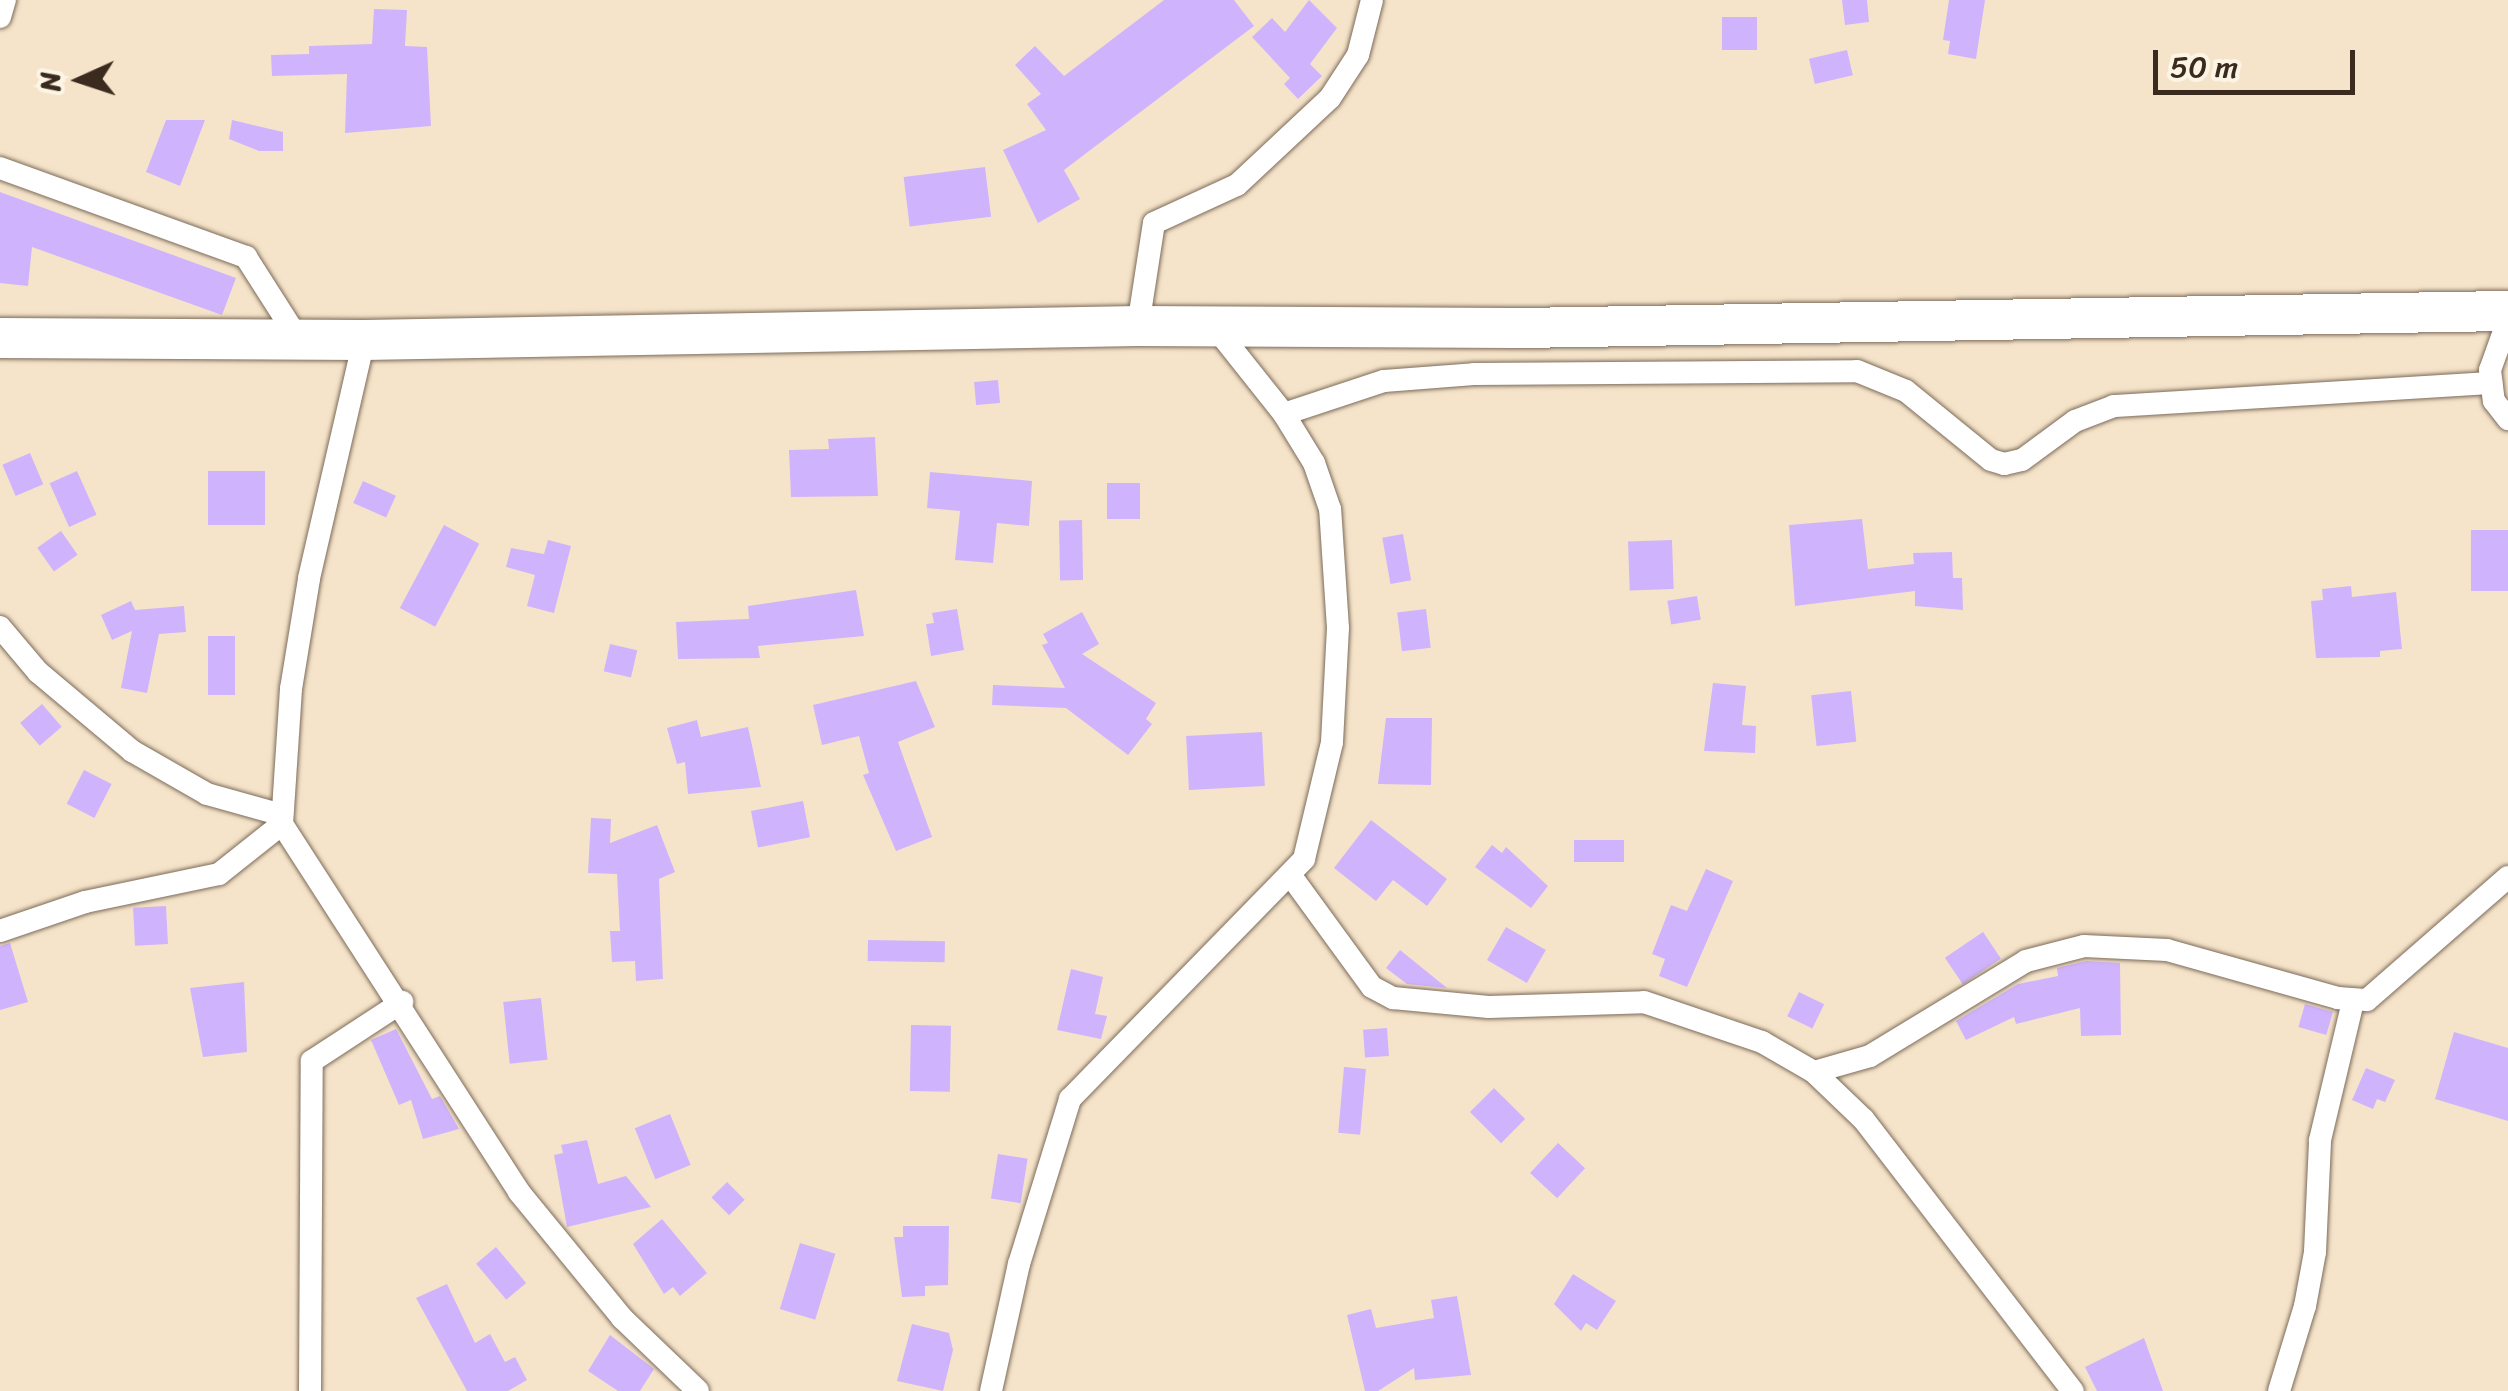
<!DOCTYPE html>
<html>
<head>
<meta charset="utf-8">
<style>
	body { margin:0 }
	#map { position:relative; width:2508px; height:1391px; overflow:hidden; background:#f6e4ca; font-family:Sriracha,sans-serif }
	div>[style] { position:absolute }
	[style*='--x'] { left:calc(var(--x)*1px); top:calc(var(--y)*1px); width:calc(var(--w)*1px); rotate:calc(var(--a)*1deg) }
	.building>* { inset:0; background:#d0b3fd; transform-origin:0 0 }
	.roads { filter:drop-shadow(0 0 2px #7c6b5a) drop-shadow(0 0 2px #7c6b5a) }
	.minor>* { height:22px; margin:-11px; padding:0 11px; transform-origin:11px; border-radius:11px; background:#fff }
	.trunk>* { height:40px; margin:-20px; padding:0 20px; transform-origin:20px; border-radius:20px; background:#fff }
	span { translate:-50% -50%; white-space:nowrap; text-align:center; line-height:1.15; -webkit-text-stroke:9px #fcf5e5; paint-order:stroke }
	.north { position:absolute; left:30px; top:30px; width:100px; height:100px; -webkit-text-stroke:8px #fcf5e5; paint-order:stroke; rotate:267deg; font-size:28px; font-weight:700; line-height:40px; text-align:center; color:#3b2a1e }
	.north::after { content:''; display:block; margin:auto; width:35px; height:45px; background:#3b2a1e; clip-path:polygon(50% 0,100% 100%,50% 72%,0 100%) }
	.scale { position:absolute; left:2153px; top:50px; width:202px; height:45px; box-sizing:border-box; border:5px solid #3b2a1e; border-top:0; padding-left:12px; font-size:30px; line-height:35px; white-space:nowrap; color:#3b2a1e; -webkit-text-stroke:8px #fcf5e5; paint-order:stroke }
</style>
</head>
<body>
<div id="map">
	<div class="building">
		<div style="clip-path:polygon(1164px 0,1234px 0,1254px 26px,1064px 170px,1080px 199px,1038px 223px,1003px 150px,1046px 130px,1027px 104px,1041px 94px,1015px 65px,1035px 46px,1064px 76px)"></div>
		<div style="clip-path:polygon(1309px 0,1337px 28px,1310px 64px,1322px 76px,1298px 99px,1284px 84px,1290px 78px,1252px 37px,1272px 18px,1285px 32px)"></div>
		<div style="clip-path:polygon(1842px 0,1867px 0,1869px 22px,1845px 25px)"></div>
		<div style="clip-path:polygon(1949px 0,1985px 0,1976px 59px,1948px 54px,1950px 41px,1943px 40px)"></div>
		<div style="clip-path:polygon(374px 9px,407px 10px,405px 46px,427px 47px,431px 126px,345px 133px,347px 74px,272px 76px,271px 55px,309px 54px,309px 46px,372px 44px)"></div>
		<div style="left:1722px;top:17px;width:35px;height:33px"></div>
		<div style="left:1847px;top:50px;width:26px;height:39px;rotate:77deg"></div>
		<div style="clip-path:polygon(166px 120px,205px 120px,180px 186px,146px 172px)"></div>
		<div style="clip-path:polygon(232px 120px,283px 132px,283px 151px,259px 151px,229px 139px)"></div>
		<div style="left:985px;top:167px;width:50px;height:82px;rotate:83deg"></div>
		<div style="clip-path:polygon(0 192px,236px 278px,222px 315px,32px 247px,28px 286px,0 283px)"></div>
		<div style="left:998px;top:380px;width:23px;height:24px;rotate:85deg"></div>
		<div style="clip-path:polygon(875px 437px,878px 496px,791px 497px,789px 450px,829px 449px,828px 439px)"></div>
		<div style="left:30px;top:453px;width:34px;height:30px;rotate:67deg"></div>
		<div style="left:77px;top:471px;width:48px;height:30px;rotate:66deg"></div>
		<div style="left:208px;top:471px;width:57px;height:54px"></div>
		<div style="clip-path:polygon(930px 472px,1032px 481px,1029px 526px,997px 523px,993px 563px,955px 560px,960px 511px,927px 508px)"></div>
		<div style="left:363px;top:481px;width:36px;height:24px;rotate:24deg"></div>
		<div style="left:1140px;top:483px;width:36px;height:33px;rotate:90deg"></div>
		<div style="clip-path:polygon(1862px 519px,1868px 569px,1914px 564px,1913px 553px,1952px 552px,1953px 578px,1962px 578px,1963px 610px,1915px 606px,1915px 591px,1795px 606px,1789px 525px)"></div>
		<div style="left:1082px;top:520px;width:60px;height:23px;rotate:89deg"></div>
		<div style="left:444px;top:525px;width:40px;height:94px;rotate:28deg"></div>
		<div style="left:2471px;top:530px;width:37px;height:61px"></div>
		<div style="left:61px;top:531px;width:29px;height:29px;rotate:55deg"></div>
		<div style="left:1403px;top:534px;width:47px;height:21px;rotate:80deg"></div>
		<div style="clip-path:polygon(548px 540px,571px 546px,554px 613px,527px 606px,535px 575px,506px 567px,511px 548px,544px 554px)"></div>
		<div style="left:1672px;top:540px;width:49px;height:44px;rotate:88deg"></div>
		<div style="clip-path:polygon(2351px 586px,2352px 597px,2396px 592px,2402px 649px,2380px 651px,2380px 657px,2316px 658px,2311px 601px,2323px 600px,2322px 589px)"></div>
		<div style="clip-path:polygon(856px 590px,864px 636px,758px 646px,760px 658px,678px 659px,676px 622px,749px 619px,748px 606px)"></div>
		<div style="left:1697px;top:596px;width:24px;height:30px;rotate:81deg"></div>
		<div style="clip-path:polygon(131px 601px,135px 610px,184px 606px,186px 632px,159px 634px,147px 693px,121px 688px,132px 631px,112px 640px,101px 615px)"></div>
		<div style="clip-path:polygon(957px 609px,964px 650px,931px 656px,926px 624px,934px 623px,932px 613px)"></div>
		<div style="left:1426px;top:609px;width:39px;height:29px;rotate:83deg"></div>
		<div style="clip-path:polygon(1082px 612px,1099px 644px,1082px 654px,1156px 703px,1146px 719px,1152px 724px,1128px 755px,1066px 708px,992px 705px,993px 685px,1065px 688px,1042px 645px,1048px 643px,1043px 634px)"></div>
		<div style="left:208px;top:636px;width:27px;height:59px"></div>
		<div style="left:610px;top:644px;width:28px;height:28px;rotate:13deg"></div>
		<div style="clip-path:polygon(916px 681px,935px 727px,898px 742px,932px 837px,896px 851px,863px 775px,869px 773px,859px 736px,822px 745px,813px 705px)"></div>
		<div style="clip-path:polygon(1713px 683px,1746px 686px,1742px 725px,1756px 726px,1755px 753px,1704px 751px)"></div>
		<div style="left:1851px;top:691px;width:51px;height:40px;rotate:84deg"></div>
		<div style="left:42px;top:704px;width:30px;height:29px;rotate:49deg"></div>
		<div style="clip-path:polygon(1386px 718px,1432px 718px,1431px 785px,1378px 784px)"></div>
		<div style="clip-path:polygon(697px 720px,701px 737px,748px 727px,761px 787px,688px 794px,685px 762px,677px 764px,667px 728px)"></div>
		<div style="left:1262px;top:732px;width:54px;height:76px;rotate:87deg"></div>
		<div style="left:84px;top:770px;width:31px;height:38px;rotate:27deg"></div>
		<div style="left:803px;top:801px;width:37px;height:53px;rotate:79deg"></div>
		<div style="clip-path:polygon(591px 818px,611px 819px,610px 843px,657px 825px,675px 872px,659px 879px,663px 979px,636px 981px,635px 961px,612px 962px,610px 931px,620px 931px,617px 874px,588px 873px)"></div>
		<div style="clip-path:polygon(1371px 820px,1447px 879px,1427px 906px,1393px 880px,1376px 901px,1334px 868px)"></div>
		<div style="left:1574px;top:840px;width:50px;height:22px"></div>
		<div style="clip-path:polygon(1492px 845px,1502px 853px,1506px 847px,1548px 886px,1531px 908px,1475px 867px)"></div>
		<div style="clip-path:polygon(1706px 869px,1733px 881px,1687px 987px,1659px 976px,1665px 959px,1652px 954px,1671px 905px,1687px 911px)"></div>
		<div style="left:166px;top:906px;width:38px;height:33px;rotate:87deg"></div>
		<div style="left:1506px;top:927px;width:46px;height:38px;rotate:30deg"></div>
		<div style="left:1983px;top:932px;width:32px;height:46px;rotate:56deg"></div>
		<div style="left:868px;top:940px;width:77px;height:21px;rotate:1deg"></div>
		<div style="clip-path:polygon(10px 943px,28px 1002px,0 1010px,0 946px)"></div>
		<div style="clip-path:polygon(1400px 950px,1447px 988px,1407px 984px,1386px 968px)"></div>
		<div style="clip-path:polygon(2086px 961px,2120px 963px,2121px 1035px,2081px 1036px,2080px 1008px,2016px 1024px,2014px 1017px,1966px 1040px,1956px 1021px,2018px 984px,2058px 976px,2057px 968px)"></div>
		<div style="clip-path:polygon(1071px 969px,1103px 977px,1095px 1014px,1107px 1016px,1101px 1039px,1057px 1030px)"></div>
		<div style="clip-path:polygon(244px 982px,247px 1052px,203px 1057px,190px 988px)"></div>
		<div style="left:1799px;top:992px;width:28px;height:27px;rotate:26deg"></div>
		<div style="left:541px;top:998px;width:62px;height:38px;rotate:84deg"></div>
		<div style="left:2305px;top:1004px;width:29px;height:24px;rotate:16deg"></div>
		<div style="left:911px;top:1025px;width:40px;height:66px;rotate:1deg"></div>
		<div style="left:1387px;top:1028px;width:28px;height:24px;rotate:86deg"></div>
		<div style="clip-path:polygon(396px 1029px,432px 1099px,440px 1096px,459px 1129px,423px 1139px,411px 1100px,399px 1105px,371px 1040px)"></div>
		<div style="clip-path:polygon(2454px 1032px,2508px 1048px,2508px 1121px,2435px 1099px)"></div>
		<div style="left:1344px;top:1067px;width:22px;height:66px;rotate:5deg"></div>
		<div style="clip-path:polygon(2366px 1068px,2395px 1080px,2385px 1102px,2377px 1099px,2373px 1109px,2352px 1100px)"></div>
		<div style="left:1494px;top:1088px;width:44px;height:34px;rotate:45deg"></div>
		<div style="left:670px;top:1114px;width:55px;height:38px;rotate:68deg"></div>
		<div style="clip-path:polygon(587px 1140px,598px 1184px,626px 1176px,651px 1207px,567px 1227px,554px 1155px,563px 1153px,561px 1145px)"></div>
		<div style="left:1558px;top:1143px;width:37px;height:41px;rotate:43deg"></div>
		<div style="left:998px;top:1154px;width:30px;height:45px;rotate:9deg"></div>
		<div style="left:727px;top:1182px;width:25px;height:22px;rotate:45deg"></div>
		<div style="clip-path:polygon(662px 1219px,707px 1273px,680px 1296px,673px 1287px,664px 1294px,633px 1244px)"></div>
		<div style="clip-path:polygon(903px 1226px,949px 1226px,948px 1285px,925px 1286px,925px 1296px,902px 1297px,894px 1237px,903px 1237px)"></div>
		<div style="left:800px;top:1243px;width:37px;height:69px;rotate:17deg"></div>
		<div style="left:496px;top:1247px;width:47px;height:26px;rotate:50deg"></div>
		<div style="clip-path:polygon(1573px 1274px,1616px 1301px,1597px 1330px,1586px 1323px,1581px 1331px,1554px 1304px)"></div>
		<div style="clip-path:polygon(447px 1284px,475px 1343px,490px 1334px,505px 1362px,515px 1357px,527px 1380px,508px 1391px,467px 1391px,416px 1298px)"></div>
		<div style="clip-path:polygon(1457px 1296px,1471px 1375px,1415px 1380px,1414px 1368px,1378px 1391px,1365px 1391px,1347px 1315px,1371px 1309px,1376px 1328px,1434px 1318px,1431px 1300px)"></div>
		<div style="clip-path:polygon(912px 1324px,949px 1333px,953px 1350px,943px 1391px,897px 1381px)"></div>
		<div style="clip-path:polygon(610px 1335px,654px 1369px,640px 1391px,618px 1391px,588px 1371px)"></div>
		<div style="clip-path:polygon(2144px 1338px,2163px 1391px,2097px 1391px,2085px 1367px)"></div>
	</div>
	<div class="roads">
		<div class="minor">
			<div style="--x:0;--y:17;--w:18;--a:-74"></div>
			<div style="--x:0;--y:168;--w:262;--a:19.9"></div>
			<div style="--x:246;--y:257;--w:95;--a:57.5"></div>
			<div style="--x:2508;--y:320;--w:53;--a:109.8"></div>
			<div style="--x:2490;--y:370;--w:31;--a:83"></div>
			<div style="--x:2494;--y:401;--w:23;--a:52"></div>
			<div style="--x:1138;--y:326;--w:104;--a:-81.2"></div>
			<div style="--x:1154;--y:223;--w:91;--a:-24.6"></div>
			<div style="--x:1237;--y:185;--w:127;--a:-43.1"></div>
			<div style="--x:1330;--y:98;--w:51;--a:-56.9"></div>
			<div style="--x:1358;--y:55;--w:57;--a:-75.7"></div>
			<div style="--x:364;--y:340;--w:245;--a:103"></div>
			<div style="--x:309;--y:579;--w:111;--a:99.3"></div>
			<div style="--x:291;--y:689;--w:135;--a:93.8"></div>
			<div style="--x:282;--y:824;--w:438;--a:57.2"></div>
			<div style="--x:519;--y:1192;--w:163;--a:50.7"></div>
			<div style="--x:622;--y:1318;--w:105;--a:43.8"></div>
			<div style="--x:1284;--y:414;--w:105;--a:-18.3"></div>
			<div style="--x:1384;--y:381;--w:90;--a:-4.4"></div>
			<div style="--x:1474;--y:374;--w:383;--a:-0.4"></div>
			<div style="--x:1857;--y:371;--w:53;--a:22.2"></div>
			<div style="--x:1906;--y:391;--w:109;--a:39.1"></div>
			<div style="--x:1991;--y:460;--w:14;--a:17"></div>
			<div style="--x:2004;--y:464;--w:18;--a:-13"></div>
			<div style="--x:2022;--y:460;--w:66;--a:-36.3"></div>
			<div style="--x:2075;--y:421;--w:42;--a:-21"></div>
			<div style="--x:2114;--y:406;--w:378;--a:-3.5"></div>
			<div style="--x:0;--y:627;--w:59;--a:49.8"></div>
			<div style="--x:38;--y:672;--w:123;--a:40"></div>
			<div style="--x:132;--y:751;--w:86;--a:29.8"></div>
			<div style="--x:207;--y:794;--w:78;--a:15.6"></div>
			<div style="--x:1291;--y:876;--w:137;--a:53.9"></div>
			<div style="--x:1372;--y:987;--w:24;--a:28"></div>
			<div style="--x:1393;--y:998;--w:96;--a:5.4"></div>
			<div style="--x:1489;--y:1007;--w:155;--a:-1.8"></div>
			<div style="--x:1644;--y:1002;--w:125;--a:18.7"></div>
			<div style="--x:1762;--y:1042;--w:60;--a:30"></div>
			<div style="--x:1814;--y:1072;--w:69;--a:43.8"></div>
			<div style="--x:1864;--y:1120;--w:342;--a:52.4"></div>
			<div style="--x:0;--y:931;--w:90;--a:-18.8"></div>
			<div style="--x:85;--y:902;--w:137;--a:-11.8"></div>
			<div style="--x:219;--y:874;--w:80;--a:-38.4"></div>
			<div style="--x:1814;--y:1072;--w:58;--a:-15.9"></div>
			<div style="--x:1870;--y:1056;--w:183;--a:-31.3"></div>
			<div style="--x:2026;--y:961;--w:60;--a:-14.5"></div>
			<div style="--x:2084;--y:946;--w:83;--a:2.8"></div>
			<div style="--x:2167;--y:950;--w:178;--a:15.7"></div>
			<div style="--x:2338;--y:998;--w:29;--a:4"></div>
			<div style="--x:2367;--y:1000;--w:187;--a:-41.1"></div>
			<div style="--x:310;--y:1391;--w:330;--a:-89.7"></div>
			<div style="--x:312;--y:1061;--w:108;--a:-33.2"></div>
			<div style="--x:991;--y:1391;--w:130;--a:-77.6"></div>
			<div style="--x:1019;--y:1264;--w:173;--a:-72.8"></div>
			<div style="--x:1070;--y:1099;--w:335;--a:-45.7"></div>
			<div style="--x:1304;--y:859;--w:120;--a:-76.5"></div>
			<div style="--x:1332;--y:742;--w:114;--a:-87"></div>
			<div style="--x:1338;--y:628;--w:119;--a:-93.8"></div>
			<div style="--x:1330;--y:509;--w:49;--a:-109.2"></div>
			<div style="--x:1314;--y:463;--w:57;--a:-121.5"></div>
			<div style="--x:1284;--y:414;--w:112;--a:-128.5"></div>
			<div style="--x:2279;--y:1391;--w:89;--a:-73"></div>
			<div style="--x:2305;--y:1306;--w:55;--a:-79.5"></div>
			<div style="--x:2315;--y:1252;--w:112;--a:-87.4"></div>
			<div style="--x:2320;--y:1140;--w:143;--a:-76.6"></div>
		</div>
		<div class="trunk">
			<div style="--x:0;--y:338;--w:364;--a:0.3"></div>
			<div style="--x:364;--y:340;--w:774;--a:-1.04"></div>
			<div style="--x:1138;--y:326;--w:384;--a:0.3"></div>
			<div style="--x:1522;--y:328;--w:986;--a:-0.99"></div>
		</div>
	</div>
	<div class="north">N</div>
	<div class="scale">50 m</div>
</div>
</body>
</html>
